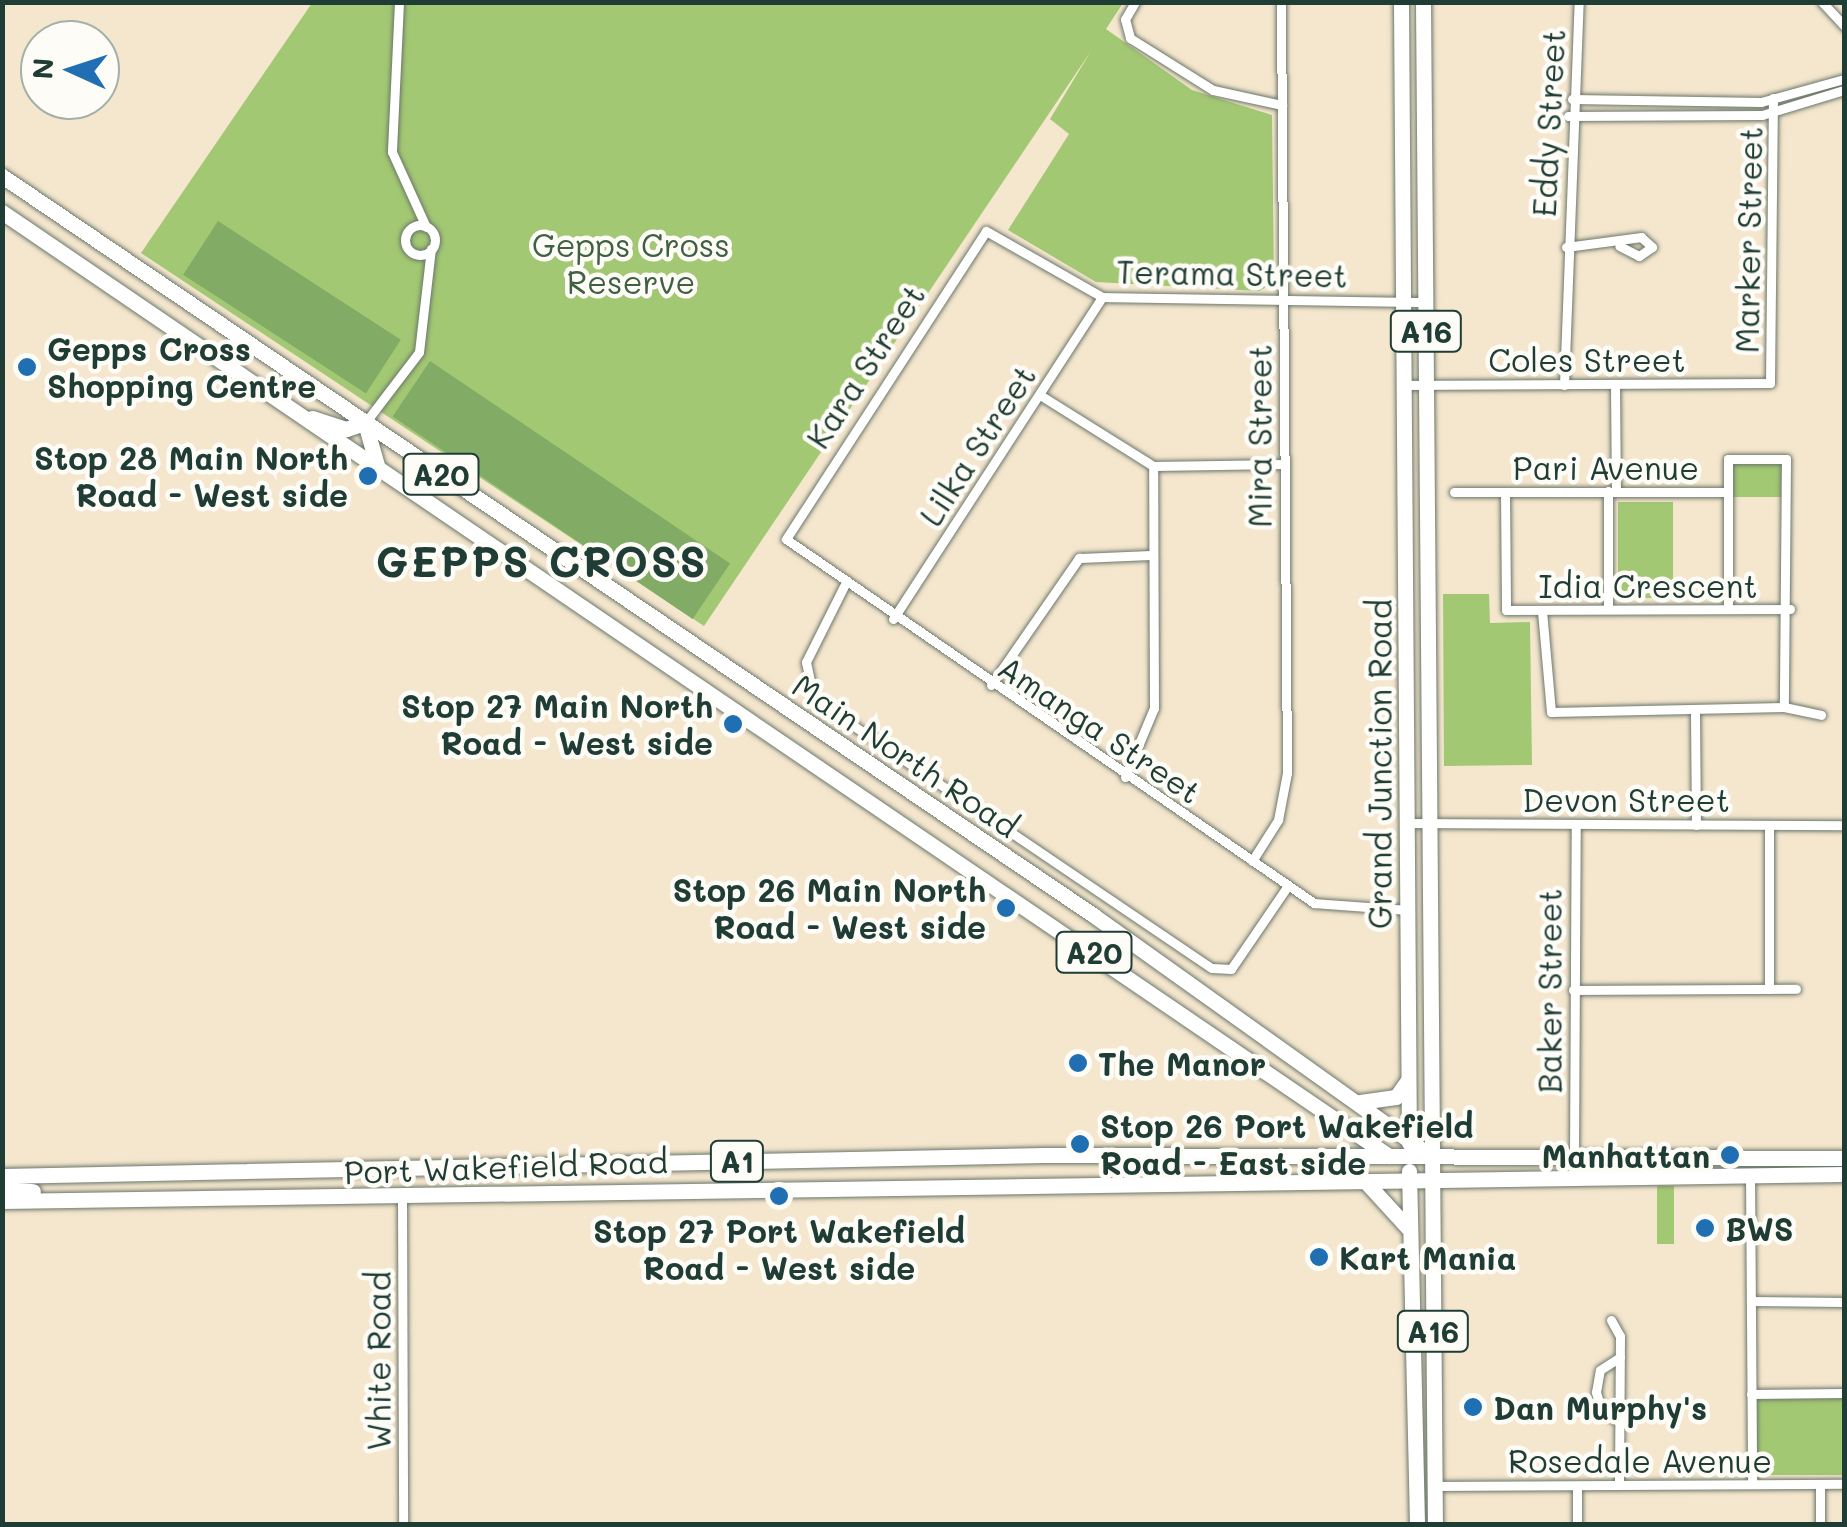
<!DOCTYPE html>
<html>
<head>
<meta charset="utf-8">
<style>
	body { margin:0 }
	#map { position:relative; width:1847px; height:1527px; overflow:hidden; background:#f5e6ce; font-family:Mali,sans-serif }
	div>[style] { position:absolute }
	[style*='--x'] { left:calc(var(--x)*1px); top:calc(var(--y)*1px); width:calc(var(--w)*1px); rotate:calc(var(--a)*1deg) }
	.green>* { inset:0; background:#a3c873; transform-origin:0 0 }
	.forest>* { inset:0; background:#82ac65; transform-origin:0 0 }
	.roads { filter:drop-shadow(0 0 2px #6a786a) drop-shadow(0 0 2px #6a786a) }
	.street>* { height:9px; margin:-4.5px; padding:0 4.5px; transform-origin:4.5px; border-radius:4.5px; background:#fff }
	.street>.ring { margin:-4.5px; padding:0; box-sizing:content-box; background:none; border:9px solid #fff; border-radius:50% }
	.highway>* { height:15px; margin:-7.5px; padding:0 7.5px; transform-origin:7.5px; border-radius:7.5px; background:#fff }
	.dots>* { width:28px; height:28px; translate:-50% -50%; box-sizing:border-box; border:5px solid #fdfcf7; border-radius:50% }
	span { translate:-50% -50%; white-space:nowrap; text-align:center; line-height:1.15; -webkit-text-stroke:9px #fdfcf7; paint-order:stroke }
	.shield-label span { padding:2px 8px; background:#fdfcf7; border:2px solid; border-radius:8px; -webkit-text-stroke-width:0 }
	.shield-label { font-size:30px; color:#1f3d34; font-weight:700 }
	.street-label { font-size:32px; color:#1f3d34 }
	.park-label { font-size:32px; color:#406044 }
	.poi-label { font-size:32px; color:#1f3d34; font-weight:700 }
	.left { translate:0 -50%; text-align:left }
	.right { translate:-100% -50%; text-align:right }
	.district-label { font-size:42px; color:#1f3d34; font-weight:700; letter-spacing:2.5px }
	.frame { position:absolute; inset:0; border:5px solid #1f3d34; pointer-events:none }
	.north { position:absolute; left:20px; top:20px; width:100px; height:100px; box-sizing:border-box; background:#fdfcf7; border:2px solid #a4b0a9; border-radius:50%; rotate:273deg; font-size:28px; font-weight:700; line-height:40px; text-align:center; color:#1f3d34 }
	.north::after { content:''; display:block; margin:auto; width:35px; height:45px; background:#1f6fb2; clip-path:polygon(50% 0,100% 100%,50% 72%,0 100%) }
</style>
</head>
<body>
<div id="map">
	<div class="green">
		<div style="clip-path:polygon(312px 3px,1123px 3px,1106px 29px,1192px 90px,1272px 115px,1274px 283px,1259px 291px,1096px 282px,1008px 230px,1069px 134px,1050px 119px,1091px 51px,704px 626px,141px 253px)"></div>
		<div style="left:1731px;top:462px;width:50px;height:35px"></div>
		<div style="left:1618px;top:502px;width:55px;height:96px"></div>
		<div style="clip-path:polygon(1443px 594px,1489px 594px,1490px 623px,1530px 622px,1532px 765px,1444px 766px)"></div>
		<div style="left:1657px;top:1186px;width:17px;height:58px"></div>
		<div style="left:1844px;top:1398px;width:77px;height:87px;rotate:90deg"></div>
	</div>
	<div class="forest">
		<div style="left:218px;top:221px;width:218px;height:64px;rotate:33deg"></div>
		<div style="left:430px;top:361px;width:362px;height:67px;rotate:34deg"></div>
	</div>
	<div class="roads">
		<div class="street">
			<div style="--x:399;--y:2;--w:150;--a:92.7"></div>
			<div style="--x:392;--y:152;--w:82;--a:65.6"></div>
			<div style="--x:1135;--y:2;--w:20;--a:120"></div>
			<div style="--x:1125;--y:19;--w:20;--a:75"></div>
			<div style="--x:1130;--y:38;--w:98;--a:32.1"></div>
			<div style="--x:1213;--y:90;--w:71;--a:12.3"></div>
			<div style="--x:1822;--y:2;--w:33;--a:47"></div>
			<div style="--x:1572;--y:99;--w:189;--a:0.9"></div>
			<div style="--x:1761;--y:102;--w:86;--a:-15.5"></div>
			<div style="--x:1568;--y:116;--w:194;--a:-0.3"></div>
			<div style="--x:1762;--y:115;--w:86;--a:-17"></div>
			<div class="ring" style="left:405px;top:225px;width:21px;height:21px"></div>
			<div style="--x:1566;--y:247;--w:76;--a:-7.6"></div>
			<div style="--x:1641;--y:237;--w:15;--a:42"></div>
			<div style="--x:1652;--y:247;--w:16;--a:145"></div>
			<div style="--x:1639;--y:256;--w:22;--a:-153"></div>
			<div style="--x:1404;--y:385;--w:366;--a:-0.3"></div>
			<div style="--x:1770;--y:383;--w:285;--a:-89.4"></div>
			<div style="--x:1564;--y:385;--w:383;--a:-87.8"></div>
			<div style="--x:1615;--y:385;--w:106;--a:89.5"></div>
			<div style="--x:1040;--y:395;--w:133;--a:32.1"></div>
			<div style="--x:1153;--y:466;--w:131;--a:-0.9"></div>
			<div style="--x:365;--y:423;--w:89;--a:-52.7"></div>
			<div style="--x:419;--y:352;--w:104;--a:-83.4"></div>
			<div style="--x:1608;--y:491;--w:118;--a:90"></div>
			<div style="--x:1454;--y:492;--w:274;--a:0"></div>
			<div style="--x:1728;--y:492;--w:33;--a:-90"></div>
			<div style="--x:1728;--y:459;--w:58;--a:0"></div>
			<div style="--x:1786;--y:459;--w:248;--a:90.5"></div>
			<div style="--x:1505;--y:492;--w:118;--a:89.5"></div>
			<div style="--x:1506;--y:610;--w:284;--a:-0.2"></div>
			<div style="--x:1728;--y:492;--w:117;--a:90"></div>
			<div style="--x:844;--y:586;--w:85;--a:116.6"></div>
			<div style="--x:806;--y:662;--w:38;--a:78"></div>
			<div style="--x:814;--y:699;--w:480;--a:34.1"></div>
			<div style="--x:1212;--y:968;--w:19;--a:3"></div>
			<div style="--x:1231;--y:969;--w:99;--a:-55.7"></div>
			<div style="--x:1542;--y:611;--w:101;--a:84.9"></div>
			<div style="--x:1551;--y:712;--w:233;--a:-1.2"></div>
			<div style="--x:1784;--y:707;--w:38;--a:12"></div>
			<div style="--x:893;--y:619;--w:384;--a:-57"></div>
			<div style="--x:991;--y:685;--w:155;--a:-55.3"></div>
			<div style="--x:1079;--y:558;--w:73;--a:-2.4"></div>
			<div style="--x:1695;--y:714;--w:111;--a:89.5"></div>
			<div style="--x:1125;--y:777;--w:75;--a:-67.2"></div>
			<div style="--x:1154;--y:708;--w:242;--a:-90.2"></div>
			<div style="--x:1407;--y:823;--w:437;--a:0.3"></div>
			<div style="--x:1252;--y:861;--w:49;--a:-57.6"></div>
			<div style="--x:1278;--y:820;--w:48;--a:-79.2"></div>
			<div style="--x:1287;--y:773;--w:771;--a:-90.45"></div>
			<div style="--x:1407;--y:910;--w:93;--a:-175.7"></div>
			<div style="--x:1314;--y:903;--w:641;--a:-145.42"></div>
			<div style="--x:786;--y:539;--w:367;--a:-57"></div>
			<div style="--x:986;--y:231;--w:133;--a:29.6"></div>
			<div style="--x:1102;--y:297;--w:324;--a:0.9"></div>
			<div style="--x:1769;--y:989;--w:164;--a:-90"></div>
			<div style="--x:1573;--y:990;--w:223;--a:-0.3"></div>
			<div style="--x:1574;--y:1157;--w:333;--a:-89.7"></div>
			<div style="--x:1750;--y:1173;--w:310;--a:89.6"></div>
			<div style="--x:402;--y:1198;--w:326;--a:89.8"></div>
			<div style="--x:1751;--y:1301;--w:93;--a:0.6"></div>
			<div style="--x:1611;--y:1320;--w:18;--a:61"></div>
			<div style="--x:1620;--y:1336;--w:149;--a:90.4"></div>
			<div style="--x:1751;--y:1394;--w:93;--a:-0.6"></div>
			<div style="--x:1619;--y:1421;--w:19;--a:-152"></div>
			<div style="--x:1602;--y:1412;--w:21;--a:-107"></div>
			<div style="--x:1596;--y:1392;--w:22;--a:-80"></div>
			<div style="--x:1600;--y:1370;--w:24;--a:-33"></div>
			<div style="--x:1435;--y:1486;--w:409;--a:-0.3"></div>
			<div style="--x:1577;--y:1486;--w:38;--a:90"></div>
			<div style="--x:1820;--y:1524;--w:40;--a:-90"></div>
		</div>
		<div class="highway">
			<div style="--x:1401;--y:2;--w:1141;--a:89.6"></div>
			<div style="--x:1423;--y:2;--w:1522;--a:89.55"></div>
			<div style="--x:2;--y:176;--w:1318;--a:34.11"></div>
			<div style="--x:1093;--y:915;--w:415;--a:35.5"></div>
			<div style="--x:2;--y:212;--w:1678;--a:34.24"></div>
			<div style="--x:312;--y:418;--w:36;--a:18"></div>
			<div style="--x:346;--y:429;--w:20;--a:-18"></div>
			<div style="--x:365;--y:423;--w:44;--a:74.1"></div>
			<div style="--x:1360;--y:1102;--w:36;--a:-8"></div>
			<div style="--x:1396;--y:1097;--w:19;--a:-55"></div>
			<div style="--x:1409;--y:1171;--w:353;--a:88.7"></div>
			<div style="--x:2;--y:1176;--w:1042;--a:-1.15"></div>
			<div style="--x:1044;--y:1155;--w:800;--a:0.21"></div>
			<div style="--x:1364;--y:1180;--w:64;--a:47.5"></div>
			<div style="--x:2;--y:1189;--w:31;--a:4"></div>
			<div style="--x:2;--y:1201;--w:1842;--a:-0.84"></div>
		</div>
	</div>
	<div class="dots">
		<div style="left:27px;top:367px;background:#1f6fb2"></div>
		<div style="left:368px;top:476px;background:#1f6fb2"></div>
		<div style="left:733px;top:724px;background:#1f6fb2"></div>
		<div style="left:1006px;top:908px;background:#1f6fb2"></div>
		<div style="left:1078px;top:1063px;background:#1f6fb2"></div>
		<div style="left:1080px;top:1144px;background:#1f6fb2"></div>
		<div style="left:1730px;top:1155px;background:#1f6fb2"></div>
		<div style="left:779px;top:1196px;background:#1f6fb2"></div>
		<div style="left:1705px;top:1228px;background:#1f6fb2"></div>
		<div style="left:1319px;top:1257px;background:#1f6fb2"></div>
		<div style="left:1473px;top:1407px;background:#1f6fb2"></div>
	</div>
	<div class="shield-label">
		<span style="left:1426px;top:331px">A16</span>
		<span style="left:441px;top:474px">A20</span>
		<span style="left:1094px;top:952px">A20</span>
		<span style="left:737px;top:1161px">A1</span>
		<span style="left:1433px;top:1331px">A16</span>
	</div>
	<div class="street-label">
		<span style="left:1548px;top:123px;rotate:-87deg">Eddy Street</span>
		<span style="left:1748px;top:240px;rotate:-89deg">Marker Street</span>
		<span style="left:1232px;top:273px;rotate:1deg">Terama Street</span>
		<span style="left:1587px;top:359px">Coles Street</span>
		<span style="left:865px;top:366px;rotate:-57deg">Kara Street</span>
		<span style="left:1259px;top:436px;rotate:-90deg">Mira Street</span>
		<span style="left:977px;top:445px;rotate:-57deg">Lilka Street</span>
		<span style="left:1606px;top:467px">Pari Avenue</span>
		<span style="left:1648px;top:585px">Idia Crescent</span>
		<span style="left:1100px;top:729px;rotate:34deg">Amanga Street</span>
		<span style="left:906px;top:755px;rotate:34deg">Main North Road</span>
		<span style="left:1379px;top:764px;rotate:-90deg">Grand Junction Road</span>
		<span style="left:1626px;top:799px">Devon Street</span>
		<span style="left:1549px;top:991px;rotate:-90deg">Baker Street</span>
		<span style="left:506px;top:1166px;rotate:-2deg">Port Wakefield Road</span>
		<span style="left:378px;top:1361px;rotate:-90deg">White Road</span>
		<span style="left:1640px;top:1460px">Rosedale Avenue</span>
	</div>
	<div class="park-label">
		<span style="left:631px;top:263px">Gepps Cross<br>Reserve</span>
	</div>
	<div class="poi-label">
		<span class="left" style="left:47px;top:367px">Gepps Cross<br>Shopping Centre</span>
		<span class="right" style="left:348px;top:476px">Stop 28 Main North<br>Road - West side</span>
		<span class="right" style="left:713px;top:724px">Stop 27 Main North<br>Road - West side</span>
		<span class="right" style="left:986px;top:908px">Stop 26 Main North<br>Road - West side</span>
		<span class="left" style="left:1098px;top:1063px">The Manor</span>
		<span class="left" style="left:1100px;top:1144px">Stop 26 Port Wakefield<br>Road - East side</span>
		<span class="right" style="left:1710px;top:1155px">Manhattan</span>
		<span class="left" style="left:1725px;top:1228px">BWS</span>
		<span style="left:779px;top:1249px">Stop 27 Port Wakefield<br>Road - West side</span>
		<span class="left" style="left:1339px;top:1257px">Kart Mania</span>
		<span class="left" style="left:1493px;top:1407px">Dan Murphy's</span>
	</div>
	<div class="district-label">
		<span style="left:542px;top:561px">GEPPS CROSS</span>
	</div>
	<div class="frame"></div>
	<div class="north">N</div>
</div>
</body>
</html>
